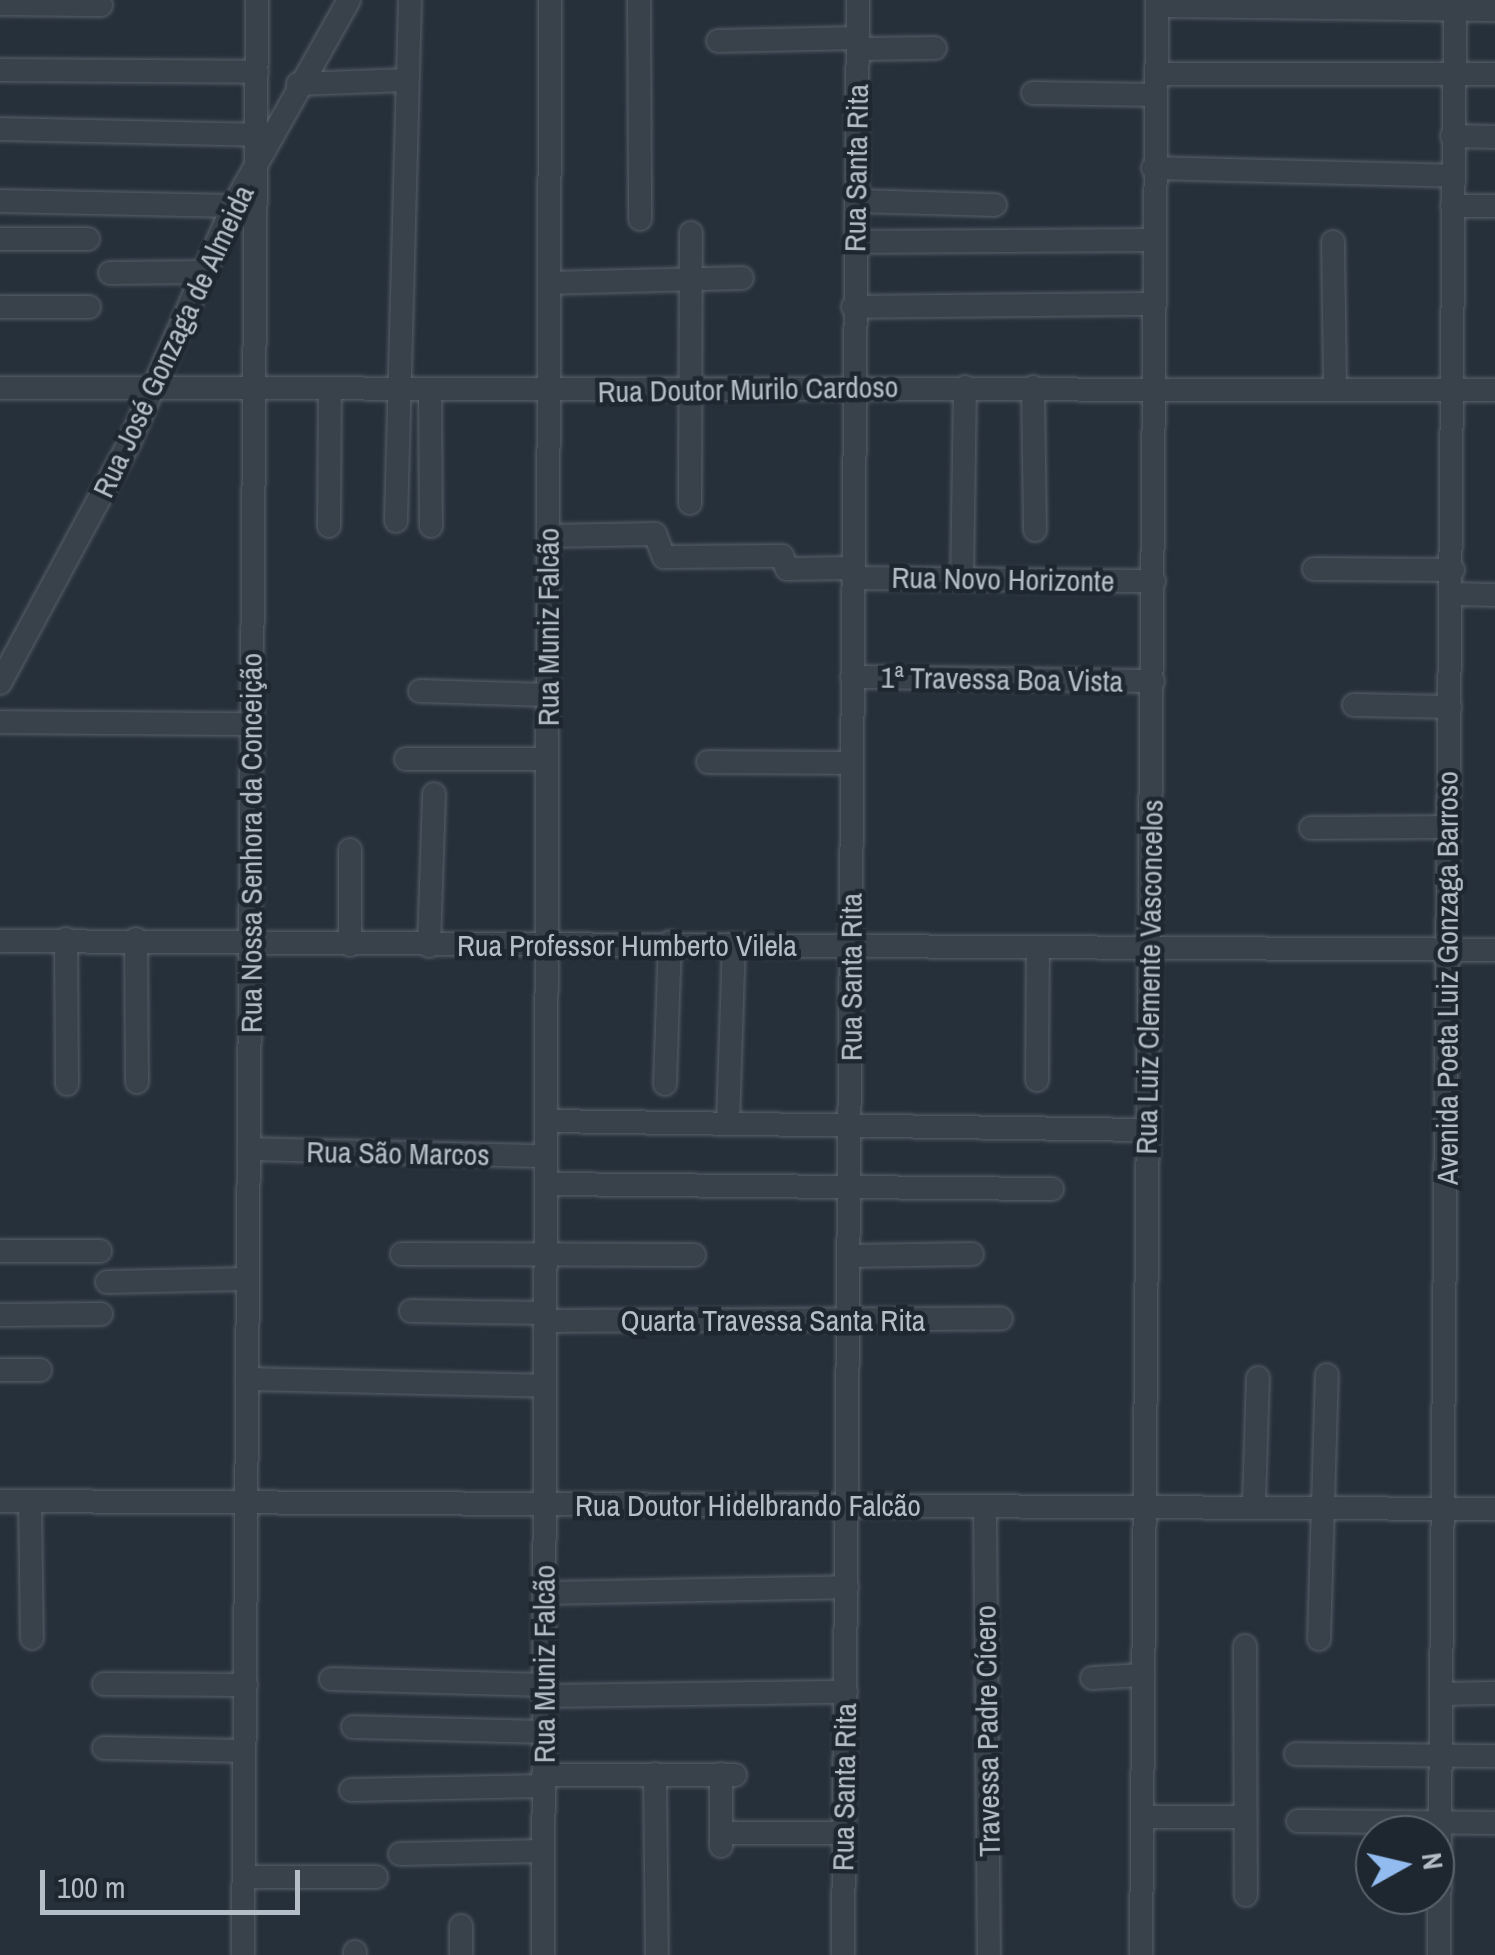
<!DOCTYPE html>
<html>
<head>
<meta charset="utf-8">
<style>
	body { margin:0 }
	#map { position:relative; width:1495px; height:1955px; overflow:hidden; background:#26303b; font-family:"Archivo Narrow",sans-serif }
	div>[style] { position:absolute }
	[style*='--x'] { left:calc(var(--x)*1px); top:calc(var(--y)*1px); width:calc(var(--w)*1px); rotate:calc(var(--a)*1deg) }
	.roads { filter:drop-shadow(0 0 2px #576069) drop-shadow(0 0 2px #576069) }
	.minor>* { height:22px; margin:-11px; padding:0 11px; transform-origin:11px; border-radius:11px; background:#39424b }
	span { translate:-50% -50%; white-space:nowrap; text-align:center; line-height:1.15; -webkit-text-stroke:9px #1e2730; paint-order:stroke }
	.street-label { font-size:30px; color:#b5bdc7 }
	.north { position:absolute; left:1355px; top:1815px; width:100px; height:100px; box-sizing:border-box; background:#1e2730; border:2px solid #5a636c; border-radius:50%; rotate:82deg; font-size:28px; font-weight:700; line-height:40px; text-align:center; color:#b5bdc7 }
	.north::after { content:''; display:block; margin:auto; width:35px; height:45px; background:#92bbef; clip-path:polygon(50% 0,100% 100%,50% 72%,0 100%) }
	.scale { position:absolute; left:40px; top:1870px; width:260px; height:45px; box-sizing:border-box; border:5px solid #b5bdc7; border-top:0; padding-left:12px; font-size:30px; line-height:35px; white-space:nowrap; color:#b5bdc7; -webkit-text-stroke:8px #1e2730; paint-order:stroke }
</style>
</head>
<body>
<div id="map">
	<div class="roads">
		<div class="minor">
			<div style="--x:639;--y:0;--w:219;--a:89.7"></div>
			<div style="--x:0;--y:4;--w:101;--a:0.6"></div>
			<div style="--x:1157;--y:6;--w:338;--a:0.7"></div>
			<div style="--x:718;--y:41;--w:139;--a:-1.2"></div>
			<div style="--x:858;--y:49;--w:77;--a:-0.7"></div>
			<div style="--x:0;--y:70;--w:257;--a:0.4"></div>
			<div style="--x:1157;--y:74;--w:338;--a:0"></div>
			<div style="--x:298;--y:84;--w:109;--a:-2.1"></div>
			<div style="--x:1033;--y:93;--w:123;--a:0.9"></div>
			<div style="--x:0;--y:129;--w:256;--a:1.3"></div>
			<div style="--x:1452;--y:136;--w:43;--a:1.3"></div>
			<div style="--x:1153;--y:168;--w:299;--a:1.5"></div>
			<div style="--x:0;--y:201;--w:233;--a:1.2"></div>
			<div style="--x:856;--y:201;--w:139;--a:1.6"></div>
			<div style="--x:1452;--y:206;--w:43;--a:0"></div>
			<div style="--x:0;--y:239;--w:88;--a:0"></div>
			<div style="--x:855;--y:242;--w:298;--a:-0.4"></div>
			<div style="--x:1333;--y:242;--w:147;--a:89.2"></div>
			<div style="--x:110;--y:273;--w:92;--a:-0.6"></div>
			<div style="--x:549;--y:283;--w:193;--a:-1.5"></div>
			<div style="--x:0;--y:307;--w:89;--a:0"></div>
			<div style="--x:853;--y:307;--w:299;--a:-0.6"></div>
			<div style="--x:1033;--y:387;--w:143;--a:89.2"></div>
			<div style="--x:0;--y:388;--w:1495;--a:0.08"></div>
			<div style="--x:430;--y:389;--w:137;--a:89.6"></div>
			<div style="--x:690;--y:503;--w:270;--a:-89.8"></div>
			<div style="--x:396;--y:521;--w:521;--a:-88.46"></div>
			<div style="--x:329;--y:526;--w:137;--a:-89.6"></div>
			<div style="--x:548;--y:536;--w:107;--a:-1.1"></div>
			<div style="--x:655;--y:534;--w:25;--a:69"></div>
			<div style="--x:664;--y:557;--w:118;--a:-0.5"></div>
			<div style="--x:782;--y:556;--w:14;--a:69"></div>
			<div style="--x:787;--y:569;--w:65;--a:-0.9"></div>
			<div style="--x:1314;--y:569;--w:139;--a:0.4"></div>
			<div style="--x:853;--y:578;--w:301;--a:0.6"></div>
			<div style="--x:962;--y:579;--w:192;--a:-89.1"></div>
			<div style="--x:1452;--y:594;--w:43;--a:1.3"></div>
			<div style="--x:852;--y:677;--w:301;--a:0.8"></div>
			<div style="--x:0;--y:683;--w:272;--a:-61.7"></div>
			<div style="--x:129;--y:443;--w:259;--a:-66.3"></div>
			<div style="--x:233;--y:206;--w:236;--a:-60.6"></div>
			<div style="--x:420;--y:691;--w:128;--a:1.8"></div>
			<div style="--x:1354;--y:705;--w:96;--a:1.2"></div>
			<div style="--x:0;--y:722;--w:252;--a:0.5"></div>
			<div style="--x:406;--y:759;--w:141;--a:0"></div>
			<div style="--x:708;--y:762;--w:144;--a:0.4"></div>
			<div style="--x:1311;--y:828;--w:136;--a:-0.4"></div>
			<div style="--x:350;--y:850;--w:95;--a:90"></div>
			<div style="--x:66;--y:939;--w:145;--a:89.6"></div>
			<div style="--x:136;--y:939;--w:143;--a:89.6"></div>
			<div style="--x:0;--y:941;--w:1495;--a:0.34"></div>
			<div style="--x:429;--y:946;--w:152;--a:-88.1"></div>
			<div style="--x:1037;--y:1080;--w:133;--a:-89.6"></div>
			<div style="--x:665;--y:1084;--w:142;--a:-88"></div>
			<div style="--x:546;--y:1121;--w:600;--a:0.86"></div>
			<div style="--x:728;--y:1122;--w:178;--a:-88.1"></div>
			<div style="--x:249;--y:1149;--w:297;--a:1.4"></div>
			<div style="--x:546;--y:1184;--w:506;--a:0.57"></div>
			<div style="--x:0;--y:1251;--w:100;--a:0"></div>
			<div style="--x:402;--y:1254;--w:292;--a:0.2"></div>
			<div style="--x:851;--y:1256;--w:121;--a:-0.9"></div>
			<div style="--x:107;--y:1282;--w:141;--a:-1.2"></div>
			<div style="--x:411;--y:1311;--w:134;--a:0.9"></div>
			<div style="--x:0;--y:1315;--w:101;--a:-0.6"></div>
			<div style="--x:545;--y:1321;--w:456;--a:-0.3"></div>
			<div style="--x:0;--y:1370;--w:40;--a:0"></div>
			<div style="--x:247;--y:1379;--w:298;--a:1.3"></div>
			<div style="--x:0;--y:1501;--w:1495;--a:0.31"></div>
			<div style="--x:30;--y:1501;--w:137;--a:89.2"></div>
			<div style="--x:1254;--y:1503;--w:125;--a:-88.2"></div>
			<div style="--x:985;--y:1506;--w:449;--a:89.5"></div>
			<div style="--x:544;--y:1593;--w:303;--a:-1.1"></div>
			<div style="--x:1319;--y:1639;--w:264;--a:-88.3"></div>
			<div style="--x:1245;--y:1646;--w:249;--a:89.8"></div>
			<div style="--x:1092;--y:1678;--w:51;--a:-3.4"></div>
			<div style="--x:331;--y:1679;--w:213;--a:1.6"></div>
			<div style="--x:104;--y:1684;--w:142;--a:0.4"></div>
			<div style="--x:1441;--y:1694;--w:54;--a:-1.1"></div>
			<div style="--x:544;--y:1696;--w:302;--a:-0.8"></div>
			<div style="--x:353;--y:1727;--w:189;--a:1.5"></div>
			<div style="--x:104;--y:1748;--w:140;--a:1.2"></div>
			<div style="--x:1296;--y:1754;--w:199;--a:0.6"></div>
			<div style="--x:655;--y:1774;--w:181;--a:89.4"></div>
			<div style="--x:543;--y:1775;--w:192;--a:0"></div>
			<div style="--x:351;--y:1790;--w:192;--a:-1.2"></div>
			<div style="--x:1144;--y:1817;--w:101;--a:0"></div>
			<div style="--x:1298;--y:1821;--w:197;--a:0.6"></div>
			<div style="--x:721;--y:1833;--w:122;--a:0"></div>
			<div style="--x:721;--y:1846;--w:72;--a:-90"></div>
			<div style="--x:400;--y:1854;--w:143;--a:-1.2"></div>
			<div style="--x:244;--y:1877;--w:132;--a:0"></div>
			<div style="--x:461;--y:1926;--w:29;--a:90"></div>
			<div style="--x:355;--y:1952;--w:3;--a:90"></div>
			<div style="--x:243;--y:1955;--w:1955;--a:-89.59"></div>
			<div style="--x:543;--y:1955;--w:1955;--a:-89.79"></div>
			<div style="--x:843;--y:1955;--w:1955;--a:-89.56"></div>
			<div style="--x:1141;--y:1955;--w:1955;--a:-89.53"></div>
			<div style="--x:1439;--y:1955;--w:1955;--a:-89.53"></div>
		</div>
	</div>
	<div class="street-label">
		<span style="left:856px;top:168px;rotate:-89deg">Rua Santa Rita</span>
		<span style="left:173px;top:341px;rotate:-65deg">Rua José Gonzaga de Almeida</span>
		<span style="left:748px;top:389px;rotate:-1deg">Rua Doutor Murilo Cardoso</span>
		<span style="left:1003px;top:579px;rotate:1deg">Rua Novo Horizonte</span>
		<span style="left:548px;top:627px;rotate:-90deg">Rua Muniz Falcão</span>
		<span style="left:1002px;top:679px;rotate:1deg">1ª Travessa Boa Vista</span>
		<span style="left:251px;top:843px;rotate:-90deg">Rua Nossa Senhora da Conceição</span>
		<span style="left:627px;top:945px">Rua Professor Humberto Vilela</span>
		<span style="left:851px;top:977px;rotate:-90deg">Rua Santa Rita</span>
		<span style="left:1149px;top:977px;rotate:-89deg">Rua Luiz Clemente Vasconcelos</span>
		<span style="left:1447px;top:978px;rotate:-90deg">Avenida Poeta Luiz Gonzaga Barroso</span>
		<span style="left:398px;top:1153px;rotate:1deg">Rua São Marcos</span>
		<span style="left:773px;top:1320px">Quarta Travessa Santa Rita</span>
		<span style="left:748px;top:1505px">Rua Doutor Hidelbrando Falcão</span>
		<span style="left:544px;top:1664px;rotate:-90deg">Rua Muniz Falcão</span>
		<span style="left:987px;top:1731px;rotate:-91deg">Travessa Padre Cícero</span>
		<span style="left:844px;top:1787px;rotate:-89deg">Rua Santa Rita</span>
	</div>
	<div class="north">N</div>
	<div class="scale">100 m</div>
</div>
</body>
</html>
